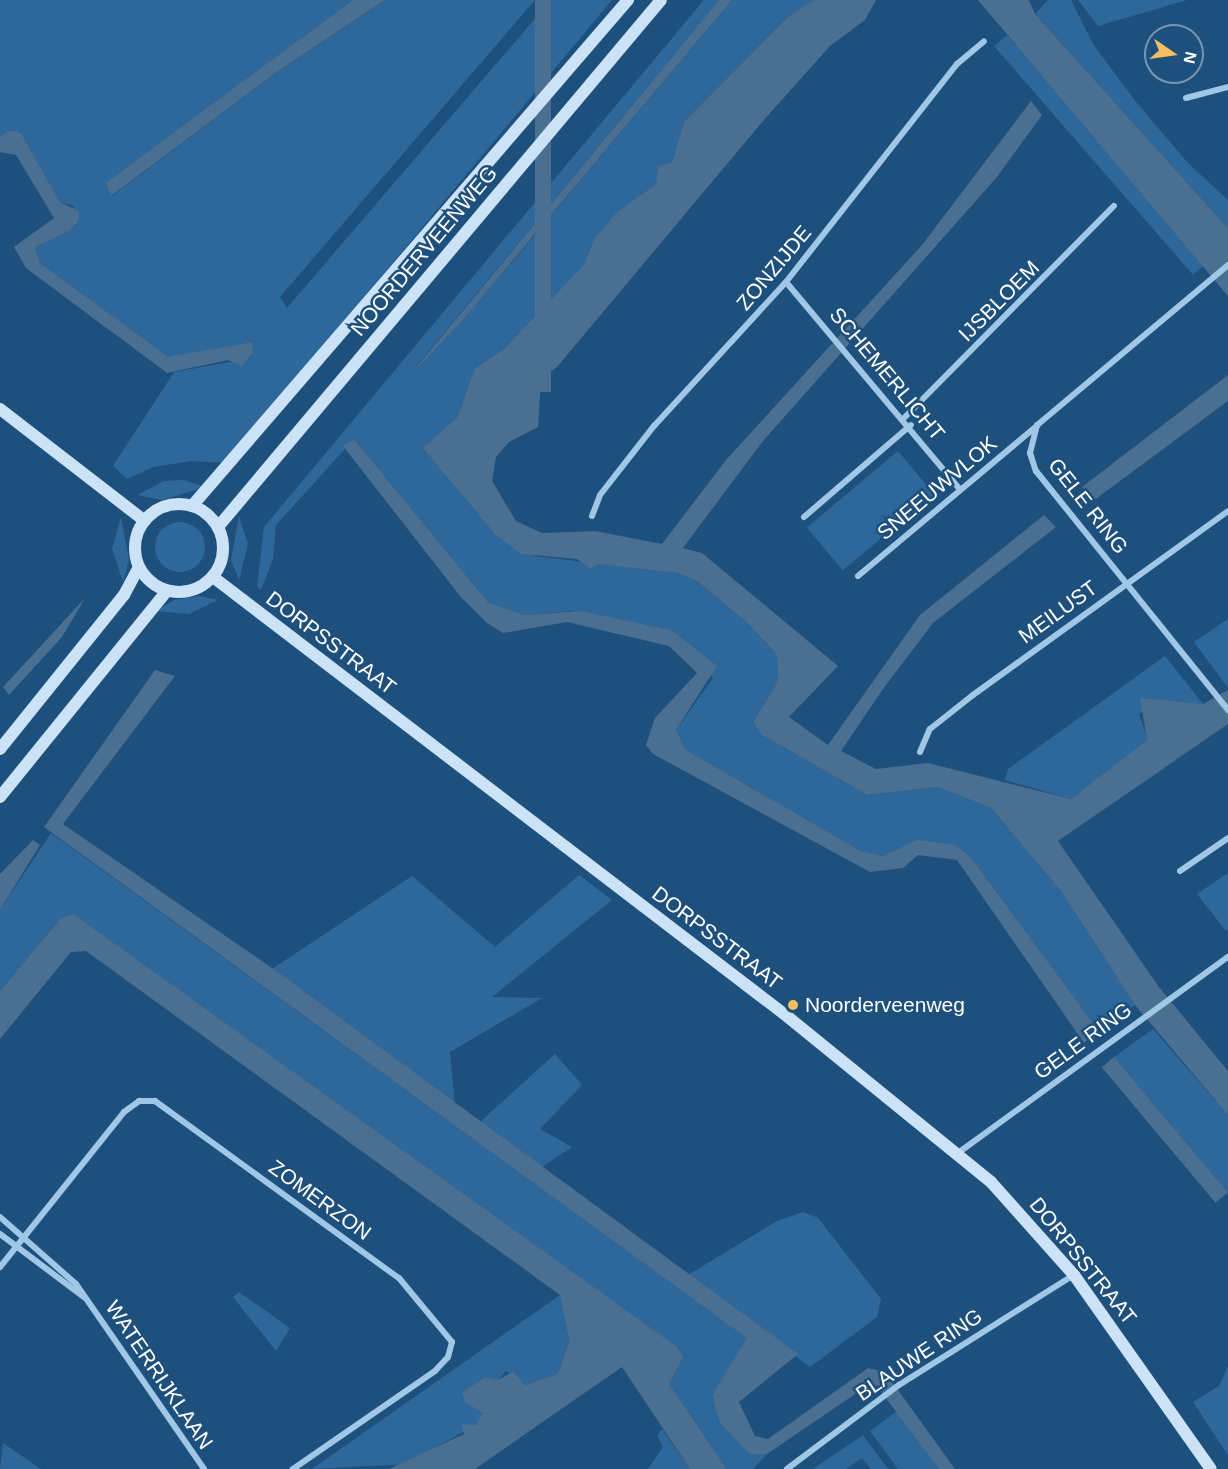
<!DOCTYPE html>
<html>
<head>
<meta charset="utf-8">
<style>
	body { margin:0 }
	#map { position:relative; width:1228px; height:1469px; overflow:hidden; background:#1e507d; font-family:Arial,sans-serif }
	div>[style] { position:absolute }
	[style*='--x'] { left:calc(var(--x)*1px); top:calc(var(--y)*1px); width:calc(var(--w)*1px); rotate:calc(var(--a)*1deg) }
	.green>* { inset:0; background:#2e689a; transform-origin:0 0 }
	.round { border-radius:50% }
	.water>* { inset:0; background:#4a6f90; transform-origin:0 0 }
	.street>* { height:6px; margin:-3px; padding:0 3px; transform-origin:3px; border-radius:3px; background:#a1c7e7 }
	.secondary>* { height:12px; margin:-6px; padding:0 6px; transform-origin:6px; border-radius:6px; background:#cce2f6 }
	.secondary>.ring { margin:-6px; padding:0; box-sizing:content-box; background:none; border:12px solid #cce2f6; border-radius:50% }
	.dots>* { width:16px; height:16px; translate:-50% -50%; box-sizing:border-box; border:3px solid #1e507d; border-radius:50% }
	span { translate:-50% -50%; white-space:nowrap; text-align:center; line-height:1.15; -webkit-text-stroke:5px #1e507d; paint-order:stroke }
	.street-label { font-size:21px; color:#fff }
	.poi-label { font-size:21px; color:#fff }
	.left { translate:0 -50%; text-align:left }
	.north { position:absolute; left:1144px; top:24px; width:60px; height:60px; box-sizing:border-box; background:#1e507d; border:2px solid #7896b1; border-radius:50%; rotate:103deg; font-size:16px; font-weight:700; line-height:24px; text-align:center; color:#fff }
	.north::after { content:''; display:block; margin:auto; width:21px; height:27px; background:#f6be61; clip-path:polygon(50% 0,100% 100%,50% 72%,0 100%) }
</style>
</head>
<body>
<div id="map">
	<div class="green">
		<div style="clip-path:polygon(0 0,353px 0,107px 183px,112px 196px,274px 74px,385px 0,535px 0,280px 297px,287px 308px,551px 0,612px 0,226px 463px,192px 461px,153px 467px,127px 479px,113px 466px,174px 372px,236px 361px,252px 342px,168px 358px,40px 263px,35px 247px,69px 231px,74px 206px,60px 202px,21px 133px,10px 130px,0 136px)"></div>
		<div style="clip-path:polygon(704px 0,719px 0,410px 374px,507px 268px,732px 0,814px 0,684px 122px,672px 162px,658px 166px,656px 184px,617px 212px,584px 268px,504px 349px,475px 368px,457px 418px,442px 434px,534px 556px,678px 573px,697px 581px,745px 621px,776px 653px,778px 666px,778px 681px,753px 722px,762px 735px,867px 795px,938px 787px,991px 808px,1061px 891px,1135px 1005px,1099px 1031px,970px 856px,955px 845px,899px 848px,883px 856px,861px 851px,686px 750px,676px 730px,713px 678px,671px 630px,572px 611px,524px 615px,488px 602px,354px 439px,276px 525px,273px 559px,261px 590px,257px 586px,264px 527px)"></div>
		<div style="clip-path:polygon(1048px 0,1071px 0,1093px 44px,1136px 102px,1188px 163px,1228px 200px,1228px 228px,1035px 14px)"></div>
		<div style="clip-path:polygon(1078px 0,1187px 0,1098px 26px)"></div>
		<div style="left:1007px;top:35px;width:303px;height:17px;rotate:49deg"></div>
		<div style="left:898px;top:451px;width:56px;height:119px;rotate:50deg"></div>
		<div style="clip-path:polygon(183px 480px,206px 487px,162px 500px,137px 495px,164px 481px)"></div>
		<div style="clip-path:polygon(239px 516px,248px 544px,239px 580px,231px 560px)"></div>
		<div style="clip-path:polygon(121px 517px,129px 560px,123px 582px,112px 549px)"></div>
		<div class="round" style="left:155px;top:522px;width:50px;height:50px"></div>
		<div style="clip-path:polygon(201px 596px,218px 600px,189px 614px,156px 611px,174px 600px)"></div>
		<div style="clip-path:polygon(1228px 619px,1228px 688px,1194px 642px)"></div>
		<div style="clip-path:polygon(1165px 656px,1203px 704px,1164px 701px,1139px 714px,1148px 740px,1071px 799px,1005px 780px,1008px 769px)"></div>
		<div style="clip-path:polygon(51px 833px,748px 1338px,712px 1395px,750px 1454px,767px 1454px,753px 1469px,727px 1469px,669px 1384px,677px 1369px,61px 918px,0 991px,0 910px)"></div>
		<div style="clip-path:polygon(1228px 873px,1228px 930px,1226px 931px,1197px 894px)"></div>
		<div style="clip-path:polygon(579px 875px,612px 900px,492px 997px,542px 998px,450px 1052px,455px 1104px,272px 969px,412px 876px,495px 947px)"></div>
		<div style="clip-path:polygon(1153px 1029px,1228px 1115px,1228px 1193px,1114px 1057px)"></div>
		<div style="clip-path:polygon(555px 1054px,582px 1085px,540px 1129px,572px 1147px,542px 1167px,480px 1122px)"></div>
		<div style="clip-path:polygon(803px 1212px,818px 1218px,881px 1299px,877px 1317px,810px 1367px,688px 1275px,777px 1221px)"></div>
		<div style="clip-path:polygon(239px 1292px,290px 1328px,276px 1351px,233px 1297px)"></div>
		<div style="clip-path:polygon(560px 1295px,569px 1341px,558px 1374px,525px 1385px,506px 1371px,477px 1405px,483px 1414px,476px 1425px,405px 1464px,312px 1469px)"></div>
		<div style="clip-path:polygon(1228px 1366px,1228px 1455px,1193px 1402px,1219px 1386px)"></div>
		<div style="clip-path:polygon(897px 1411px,939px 1469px,898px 1469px,870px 1431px)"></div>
		<div style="clip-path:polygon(662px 1429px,690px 1469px,648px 1469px,663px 1447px,657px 1436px)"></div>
		<div style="clip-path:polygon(863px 1435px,888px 1469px,871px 1469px,862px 1458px,846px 1469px,813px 1469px)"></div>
		<div style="clip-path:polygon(3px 1443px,41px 1469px,0 1469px)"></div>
	</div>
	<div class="water">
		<div style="clip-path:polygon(353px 0,385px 0,274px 74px,111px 196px,106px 183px)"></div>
		<div style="left:535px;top:0;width:16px;height:392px"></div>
		<div style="clip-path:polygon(719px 0,732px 0,461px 322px,410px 375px)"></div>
		<div style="clip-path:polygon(814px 0,876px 0,865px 20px,830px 46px,763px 121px,557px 367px,541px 379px,538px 427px,509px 442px,496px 457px,492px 481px,516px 521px,542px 533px,595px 531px,662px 544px,726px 460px,922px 245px,1031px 101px,1042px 115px,997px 177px,763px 441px,683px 548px,702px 553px,838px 666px,789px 717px,828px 745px,920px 615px,1044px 515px,1056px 527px,933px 623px,883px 689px,841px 751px,876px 769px,928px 763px,1071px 799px,1147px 740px,1140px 698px,1203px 704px,1228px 690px,1228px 724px,1058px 841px,1159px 987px,1228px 1071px,1228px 1115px,1135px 1005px,1061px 891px,991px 808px,938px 787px,867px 795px,762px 735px,753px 722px,778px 681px,778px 666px,776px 653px,745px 621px,697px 581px,678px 573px,598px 564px,591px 569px,577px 559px,521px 554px,496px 535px,423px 448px,457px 418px,475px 368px,504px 349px,584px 265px,595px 238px,617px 212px,656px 184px,658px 166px,672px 162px,684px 122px,788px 17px)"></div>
		<div style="clip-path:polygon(978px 0,1029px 0,1035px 14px,1228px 228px,1228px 296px)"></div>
		<div style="clip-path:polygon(10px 130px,21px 133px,60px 202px,79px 211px,79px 220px,69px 231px,35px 247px,40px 263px,168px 357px,252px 342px,253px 352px,242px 366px,228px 360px,167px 373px,26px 268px,14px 247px,54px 218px,16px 155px,0 152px,0 136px)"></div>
		<div style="clip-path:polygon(1228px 375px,1228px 401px,1093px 501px,1082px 487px)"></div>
		<div style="clip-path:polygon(354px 439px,488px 602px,524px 615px,580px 611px,671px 630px,717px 666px,676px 730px,686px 750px,861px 851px,883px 856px,917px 840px,955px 845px,970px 856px,1099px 1031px,1084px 1043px,957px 860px,918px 855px,903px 868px,870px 872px,653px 754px,646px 745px,655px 718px,697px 673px,669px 646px,567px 622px,503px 633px,487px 623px,460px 596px,343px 446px)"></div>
		<div style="clip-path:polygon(85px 598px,62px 637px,9px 695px,3px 687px)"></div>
		<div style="clip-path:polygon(155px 670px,175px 676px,63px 824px,272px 968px,798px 1354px,739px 1402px,755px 1436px,768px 1439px,868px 1368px,885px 1372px,955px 1469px,939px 1469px,877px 1386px,870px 1384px,767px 1454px,750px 1454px,720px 1423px,712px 1395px,747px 1338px,44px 827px)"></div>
		<div style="clip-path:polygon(33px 840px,40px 845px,0 910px,0 874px)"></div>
		<div style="clip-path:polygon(73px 914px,677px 1347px,683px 1357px,669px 1384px,727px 1469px,690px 1469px,622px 1367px,475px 1469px,389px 1469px,464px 1434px,462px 1424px,476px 1425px,483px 1413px,465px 1402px,462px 1393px,485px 1377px,498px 1380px,513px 1372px,525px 1385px,558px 1374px,569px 1341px,560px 1295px,86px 951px,71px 952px,0 1039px,0 991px,61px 918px)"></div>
		<div style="left:1114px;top:1057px;width:177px;height:16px;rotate:50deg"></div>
	</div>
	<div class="street">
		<div style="--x:1186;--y:98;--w:43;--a:-14.7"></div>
		<div style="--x:1228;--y:265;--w:249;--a:140"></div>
		<div style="--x:1037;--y:425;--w:29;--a:104"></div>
		<div style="--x:1030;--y:453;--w:19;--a:72"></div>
		<div style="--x:1036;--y:471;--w:307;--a:51.2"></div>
		<div style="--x:786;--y:282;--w:270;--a:50"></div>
		<div style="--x:905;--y:417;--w:297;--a:-45.3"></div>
		<div style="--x:592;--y:516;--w:22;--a:-69"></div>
		<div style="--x:600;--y:495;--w:88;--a:-52"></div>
		<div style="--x:654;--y:426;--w:195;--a:-47.5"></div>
		<div style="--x:786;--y:282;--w:277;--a:-51.9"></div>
		<div style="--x:957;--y:64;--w:35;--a:-40"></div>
		<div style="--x:804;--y:517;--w:141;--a:-40.7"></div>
		<div style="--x:858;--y:576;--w:234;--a:-40"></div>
		<div style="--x:920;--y:752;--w:25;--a:-67"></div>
		<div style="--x:930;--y:729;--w:55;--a:-38.3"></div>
		<div style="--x:973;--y:695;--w:314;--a:-35.8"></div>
		<div style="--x:1180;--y:871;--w:58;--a:-34.5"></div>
		<div style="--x:958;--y:1153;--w:334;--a:-36"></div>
		<div style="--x:0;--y:1217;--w:101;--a:41.4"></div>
		<div style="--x:76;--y:1284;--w:225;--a:55.3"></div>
		<div style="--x:0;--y:1234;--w:105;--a:36.9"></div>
		<div style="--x:0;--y:1267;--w:198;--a:-51.3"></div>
		<div style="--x:124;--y:1112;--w:19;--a:-36"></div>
		<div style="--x:139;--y:1101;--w:16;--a:0"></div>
		<div style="--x:155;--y:1101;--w:301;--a:36"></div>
		<div style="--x:399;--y:1278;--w:83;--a:50.4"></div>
		<div style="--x:452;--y:1342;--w:16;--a:105"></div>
		<div style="--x:448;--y:1357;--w:19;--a:133"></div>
		<div style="--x:435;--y:1371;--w:173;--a:145.4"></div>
		<div style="--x:787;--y:1469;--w:140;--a:-36.9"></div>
		<div style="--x:899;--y:1385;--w:207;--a:-32.2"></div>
	</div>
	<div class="secondary">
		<div style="--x:0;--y:409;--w:183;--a:37.7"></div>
		<div class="ring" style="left:135px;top:504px;width:76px;height:76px"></div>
		<div style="--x:192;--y:506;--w:668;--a:-49.25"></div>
		<div style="--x:218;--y:527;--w:688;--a:-49.95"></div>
		<div style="--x:213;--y:577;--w:724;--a:37.42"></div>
		<div style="--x:788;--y:1017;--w:262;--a:39.1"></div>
		<div style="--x:991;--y:1182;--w:125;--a:48.3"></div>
		<div style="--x:1074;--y:1275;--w:237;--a:54.8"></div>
		<div style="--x:0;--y:749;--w:198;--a:-51.2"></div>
		<div style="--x:124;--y:595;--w:32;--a:-62"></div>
		<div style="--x:0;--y:797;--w:265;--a:-51"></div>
	</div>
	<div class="dots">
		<div style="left:793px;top:1005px;background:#f6be61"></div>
	</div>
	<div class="street-label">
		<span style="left:424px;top:251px;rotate:-50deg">NOORDERVEENWEG</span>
		<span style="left:774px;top:268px;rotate:-50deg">ZONZIJDE</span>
		<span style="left:999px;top:301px;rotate:-45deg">IJSBLOEM</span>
		<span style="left:887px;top:374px;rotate:50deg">SCHEMERLICHT</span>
		<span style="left:937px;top:488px;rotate:-40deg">SNEEUWVLOK</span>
		<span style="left:1088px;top:506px;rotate:52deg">GELE RING</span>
		<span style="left:1058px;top:612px;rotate:-36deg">MEILUST</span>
		<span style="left:331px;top:643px;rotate:37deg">DORPSSTRAAT</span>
		<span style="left:717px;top:938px;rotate:37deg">DORPSSTRAAT</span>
		<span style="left:1083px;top:1041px;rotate:-36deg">GELE RING</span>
		<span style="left:320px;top:1200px;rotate:36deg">ZOMERZON</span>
		<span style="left:1083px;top:1261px;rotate:51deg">DORPSSTRAAT</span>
		<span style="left:919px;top:1355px;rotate:-34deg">BLAUWE RING</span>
		<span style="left:159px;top:1375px;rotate:56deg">WATERRIJKLAAN</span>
	</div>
	<div class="poi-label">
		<span class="left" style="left:805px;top:1005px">Noorderveenweg</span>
	</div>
	<div class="north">N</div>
</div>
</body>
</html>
